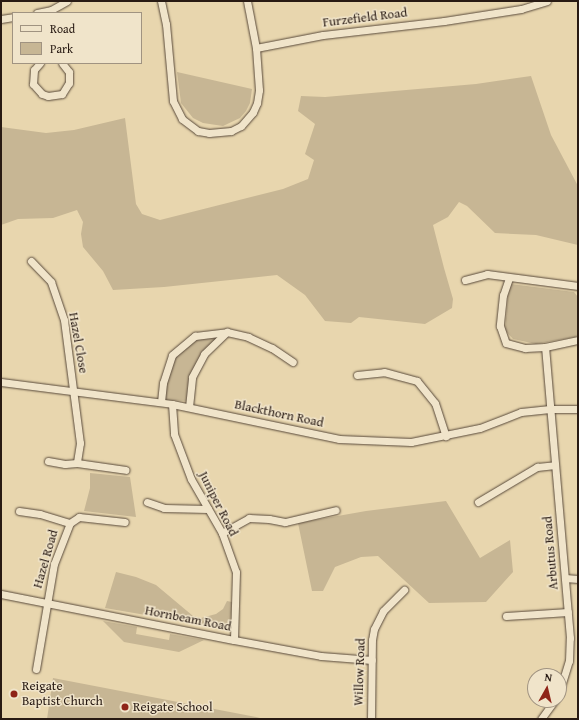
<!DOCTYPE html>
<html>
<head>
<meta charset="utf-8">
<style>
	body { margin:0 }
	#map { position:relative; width:579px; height:720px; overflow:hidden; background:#e8d6ae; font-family:"Gentium Book Plus",serif }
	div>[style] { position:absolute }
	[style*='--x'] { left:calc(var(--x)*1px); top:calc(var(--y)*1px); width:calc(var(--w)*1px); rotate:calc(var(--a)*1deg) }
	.green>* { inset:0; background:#c7b694 }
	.roads { filter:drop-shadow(0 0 1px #58493a) drop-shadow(0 0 1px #58493a) }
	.minor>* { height:7px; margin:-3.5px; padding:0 3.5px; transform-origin:3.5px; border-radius:3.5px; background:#f0e4ca }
	.dots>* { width:11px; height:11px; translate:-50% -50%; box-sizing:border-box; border:2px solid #f0e4ca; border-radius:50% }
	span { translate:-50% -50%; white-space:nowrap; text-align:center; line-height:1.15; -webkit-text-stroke:3px #f0e4ca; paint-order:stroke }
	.street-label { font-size:13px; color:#281a13 }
	.poi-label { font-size:13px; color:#281a13 }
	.left { translate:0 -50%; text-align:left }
	.frame { position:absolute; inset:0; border:2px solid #281a13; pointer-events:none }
	.legend { position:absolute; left:12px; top:12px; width:130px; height:52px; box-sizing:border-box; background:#f0e4ca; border:1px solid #a09381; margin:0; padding:5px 7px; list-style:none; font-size:12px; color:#281a13 }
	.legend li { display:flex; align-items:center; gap:8px; height:20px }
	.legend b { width:20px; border:1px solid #a09381 }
	.north { position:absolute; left:527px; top:668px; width:40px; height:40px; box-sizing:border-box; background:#f0e4ca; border:1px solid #a09381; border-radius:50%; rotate:8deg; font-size:11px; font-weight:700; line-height:16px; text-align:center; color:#281a13 }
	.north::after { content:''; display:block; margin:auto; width:14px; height:18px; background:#8f2418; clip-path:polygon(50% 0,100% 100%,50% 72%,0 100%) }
</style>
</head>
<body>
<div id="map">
	<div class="green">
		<div style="clip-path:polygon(177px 72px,252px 89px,250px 103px,246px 111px,240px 118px,223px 126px,203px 123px,193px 118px,181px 103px)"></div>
		<div style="clip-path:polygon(531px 76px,551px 135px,578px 186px,578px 245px,536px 235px,495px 233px,467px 206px,459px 202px,448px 217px,433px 225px,444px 268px,453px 299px,452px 308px,425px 324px,359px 317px,351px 323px,325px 321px,305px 295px,277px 275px,164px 287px,113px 290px,103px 271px,83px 247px,81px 234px,83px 222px,77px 210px,53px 218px,18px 219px,1px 225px,1px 127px,46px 133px,74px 130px,125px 118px,136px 204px,142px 214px,160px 220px,283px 189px,308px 179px,314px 160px,305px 154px,315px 124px,298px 111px,301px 96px,325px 97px,383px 92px,476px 84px)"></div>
		<div style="clip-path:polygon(511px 284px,574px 292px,578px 297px,578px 335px,575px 337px,536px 344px,513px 339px,505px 330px,508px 295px)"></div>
		<div style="clip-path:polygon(223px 335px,196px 365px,189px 401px,164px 400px,164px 384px,174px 357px,196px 339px)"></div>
		<div style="clip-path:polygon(90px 473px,130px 477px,136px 517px,84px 511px,90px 488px)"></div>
		<div style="clip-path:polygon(446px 501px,480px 558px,510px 540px,513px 572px,486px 602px,429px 603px,378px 556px,361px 557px,335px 567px,323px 591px,312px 591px,298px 523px,366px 511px)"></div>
		<div style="clip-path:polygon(116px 572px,136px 577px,156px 585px,193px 616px,201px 618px,216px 614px,223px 609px,227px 601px,232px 602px,230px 623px,226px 627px,221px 628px,105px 608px)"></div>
		<div style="clip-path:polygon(103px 621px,137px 627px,136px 634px,169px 640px,170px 634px,204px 640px,179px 652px,124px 642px)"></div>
		<div style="clip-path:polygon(53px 678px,256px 717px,264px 719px,47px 719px)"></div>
	</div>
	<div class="roads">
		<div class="minor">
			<div style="--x:161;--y:1;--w:24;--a:78"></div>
			<div style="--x:166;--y:24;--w:77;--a:84.8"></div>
			<div style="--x:173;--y:101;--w:20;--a:63"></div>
			<div style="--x:182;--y:119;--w:20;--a:37"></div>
			<div style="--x:198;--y:131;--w:11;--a:10"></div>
			<div style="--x:209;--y:133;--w:22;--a:-5"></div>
			<div style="--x:231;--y:131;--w:11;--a:-27"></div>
			<div style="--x:241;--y:126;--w:18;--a:-49"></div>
			<div style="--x:253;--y:112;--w:10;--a:-66"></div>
			<div style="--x:257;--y:103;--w:13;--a:-81"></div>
			<div style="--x:259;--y:90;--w:42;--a:-94.1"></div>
			<div style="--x:256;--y:48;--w:48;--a:-100.8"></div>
			<div style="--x:37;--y:13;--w:14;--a:-12"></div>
			<div style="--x:51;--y:10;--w:18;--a:-29"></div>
			<div style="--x:1;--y:19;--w:12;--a:-9"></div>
			<div style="--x:256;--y:48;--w:68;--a:-11"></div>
			<div style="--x:323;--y:35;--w:122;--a:-6.6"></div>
			<div style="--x:444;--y:21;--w:78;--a:-8.9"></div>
			<div style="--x:521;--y:9;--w:27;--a:-17"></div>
			<div style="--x:40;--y:63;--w:9;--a:131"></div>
			<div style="--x:34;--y:70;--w:14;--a:94"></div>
			<div style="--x:33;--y:84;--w:13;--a:48"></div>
			<div style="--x:42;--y:94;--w:6;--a:18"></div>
			<div style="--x:48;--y:96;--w:14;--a:-8"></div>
			<div style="--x:62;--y:94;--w:13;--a:-58"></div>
			<div style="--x:69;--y:83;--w:11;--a:-90"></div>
			<div style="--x:69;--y:72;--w:11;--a:-128"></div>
			<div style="--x:31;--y:261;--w:29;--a:46"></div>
			<div style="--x:51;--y:282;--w:40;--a:71.1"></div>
			<div style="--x:64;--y:320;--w:124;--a:82.6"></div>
			<div style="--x:80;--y:443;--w:20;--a:99"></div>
			<div style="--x:77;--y:463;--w:49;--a:8.1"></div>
			<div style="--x:509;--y:278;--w:18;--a:109"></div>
			<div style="--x:503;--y:295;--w:31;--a:96"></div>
			<div style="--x:500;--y:326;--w:18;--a:71"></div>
			<div style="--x:506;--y:343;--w:20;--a:15"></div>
			<div style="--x:525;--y:348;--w:20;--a:-3"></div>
			<div style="--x:465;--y:280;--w:23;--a:-15"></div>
			<div style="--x:487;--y:274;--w:92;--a:7.5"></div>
			<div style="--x:357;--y:375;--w:27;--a:-6"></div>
			<div style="--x:384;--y:372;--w:34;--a:15"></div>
			<div style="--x:417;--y:381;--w:28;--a:51"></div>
			<div style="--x:435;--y:403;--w:35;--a:72"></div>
			<div style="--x:1;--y:382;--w:172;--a:7.3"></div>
			<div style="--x:172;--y:404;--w:171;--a:11.8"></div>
			<div style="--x:339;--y:439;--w:72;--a:2.4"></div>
			<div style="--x:411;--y:442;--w:70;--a:-11.5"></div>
			<div style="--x:480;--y:428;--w:44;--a:-21.3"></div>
			<div style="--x:521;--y:412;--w:29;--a:-6"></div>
			<div style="--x:550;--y:409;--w:28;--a:0"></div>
			<div style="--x:161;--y:402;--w:19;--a:-84"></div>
			<div style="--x:163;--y:383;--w:29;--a:-72"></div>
			<div style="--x:172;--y:355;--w:30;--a:-40"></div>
			<div style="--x:195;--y:336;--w:32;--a:-7"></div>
			<div style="--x:227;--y:332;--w:22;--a:13"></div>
			<div style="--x:248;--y:337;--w:26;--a:25"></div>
			<div style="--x:272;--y:348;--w:25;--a:34"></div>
			<div style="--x:172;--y:404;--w:30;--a:86"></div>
			<div style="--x:174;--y:434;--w:48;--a:69.3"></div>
			<div style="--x:191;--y:479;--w:62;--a:60.1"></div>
			<div style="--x:222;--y:533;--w:41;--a:70.3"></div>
			<div style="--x:236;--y:572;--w:68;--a:91.7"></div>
			<div style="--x:189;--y:407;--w:30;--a:-84"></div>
			<div style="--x:192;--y:377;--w:26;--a:-62"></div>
			<div style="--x:204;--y:354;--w:32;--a:-44"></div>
			<div style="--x:48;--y:461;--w:17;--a:10"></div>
			<div style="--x:65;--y:464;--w:12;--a:-5"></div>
			<div style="--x:147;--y:502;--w:18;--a:19"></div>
			<div style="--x:164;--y:508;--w:44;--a:1.3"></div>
			<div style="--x:478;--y:502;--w:69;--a:-30.7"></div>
			<div style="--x:537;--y:467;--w:18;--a:-6"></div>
			<div style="--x:19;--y:511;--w:21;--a:8"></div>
			<div style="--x:40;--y:514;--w:31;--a:17"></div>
			<div style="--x:222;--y:533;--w:31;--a:-29"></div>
			<div style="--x:249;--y:518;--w:20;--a:3"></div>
			<div style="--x:269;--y:519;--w:16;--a:11"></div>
			<div style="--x:285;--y:522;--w:52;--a:-13.2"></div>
			<div style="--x:565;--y:578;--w:13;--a:4"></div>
			<div style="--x:1;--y:594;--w:237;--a:11.2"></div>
			<div style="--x:234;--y:640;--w:88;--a:10.4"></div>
			<div style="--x:321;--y:656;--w:51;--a:4.5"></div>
			<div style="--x:506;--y:616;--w:62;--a:-3.7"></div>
			<div style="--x:36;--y:669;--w:107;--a:-80.3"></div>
			<div style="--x:54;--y:564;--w:44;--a:-68.7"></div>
			<div style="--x:70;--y:523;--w:11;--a:-34"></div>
			<div style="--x:79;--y:517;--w:46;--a:6.2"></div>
			<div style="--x:559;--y:693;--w:34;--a:-73"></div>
			<div style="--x:569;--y:661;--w:23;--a:-88"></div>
			<div style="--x:570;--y:638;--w:292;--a:-94.9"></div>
			<div style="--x:545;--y:347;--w:34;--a:-12"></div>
			<div style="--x:371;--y:719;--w:79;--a:-89.3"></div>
			<div style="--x:372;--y:640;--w:11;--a:-80"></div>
			<div style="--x:374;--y:629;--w:20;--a:-63"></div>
			<div style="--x:383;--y:611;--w:30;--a:-45"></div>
			<div style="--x:541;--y:719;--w:24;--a:-54"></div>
		</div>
	</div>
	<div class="dots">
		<div style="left:14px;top:694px;background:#8f2418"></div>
		<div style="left:125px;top:707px;background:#8f2418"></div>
	</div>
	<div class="street-label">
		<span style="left:365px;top:18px;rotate:-7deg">Furzefield Road</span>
		<span style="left:78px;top:343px;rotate:80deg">Hazel Close</span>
		<span style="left:279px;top:414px;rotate:12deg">Blackthorn Road</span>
		<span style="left:218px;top:504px;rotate:63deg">Juniper Road</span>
		<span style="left:551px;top:553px;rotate:-95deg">Arbutus Road</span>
		<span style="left:46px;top:559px;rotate:-74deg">Hazel Road</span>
		<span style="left:188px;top:619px;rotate:11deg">Hornbeam Road</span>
		<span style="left:360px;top:672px;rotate:-88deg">Willow Road</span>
	</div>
	<div class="poi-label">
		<span class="left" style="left:22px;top:694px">Reigate<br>Baptist Church</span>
		<span class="left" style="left:133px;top:707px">Reigate School</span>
	</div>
	<div class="frame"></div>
	<ul class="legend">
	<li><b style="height:5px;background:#f0e4ca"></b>Road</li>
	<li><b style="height:11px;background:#c7b694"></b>Park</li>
	</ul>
	<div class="north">N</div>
</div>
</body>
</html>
